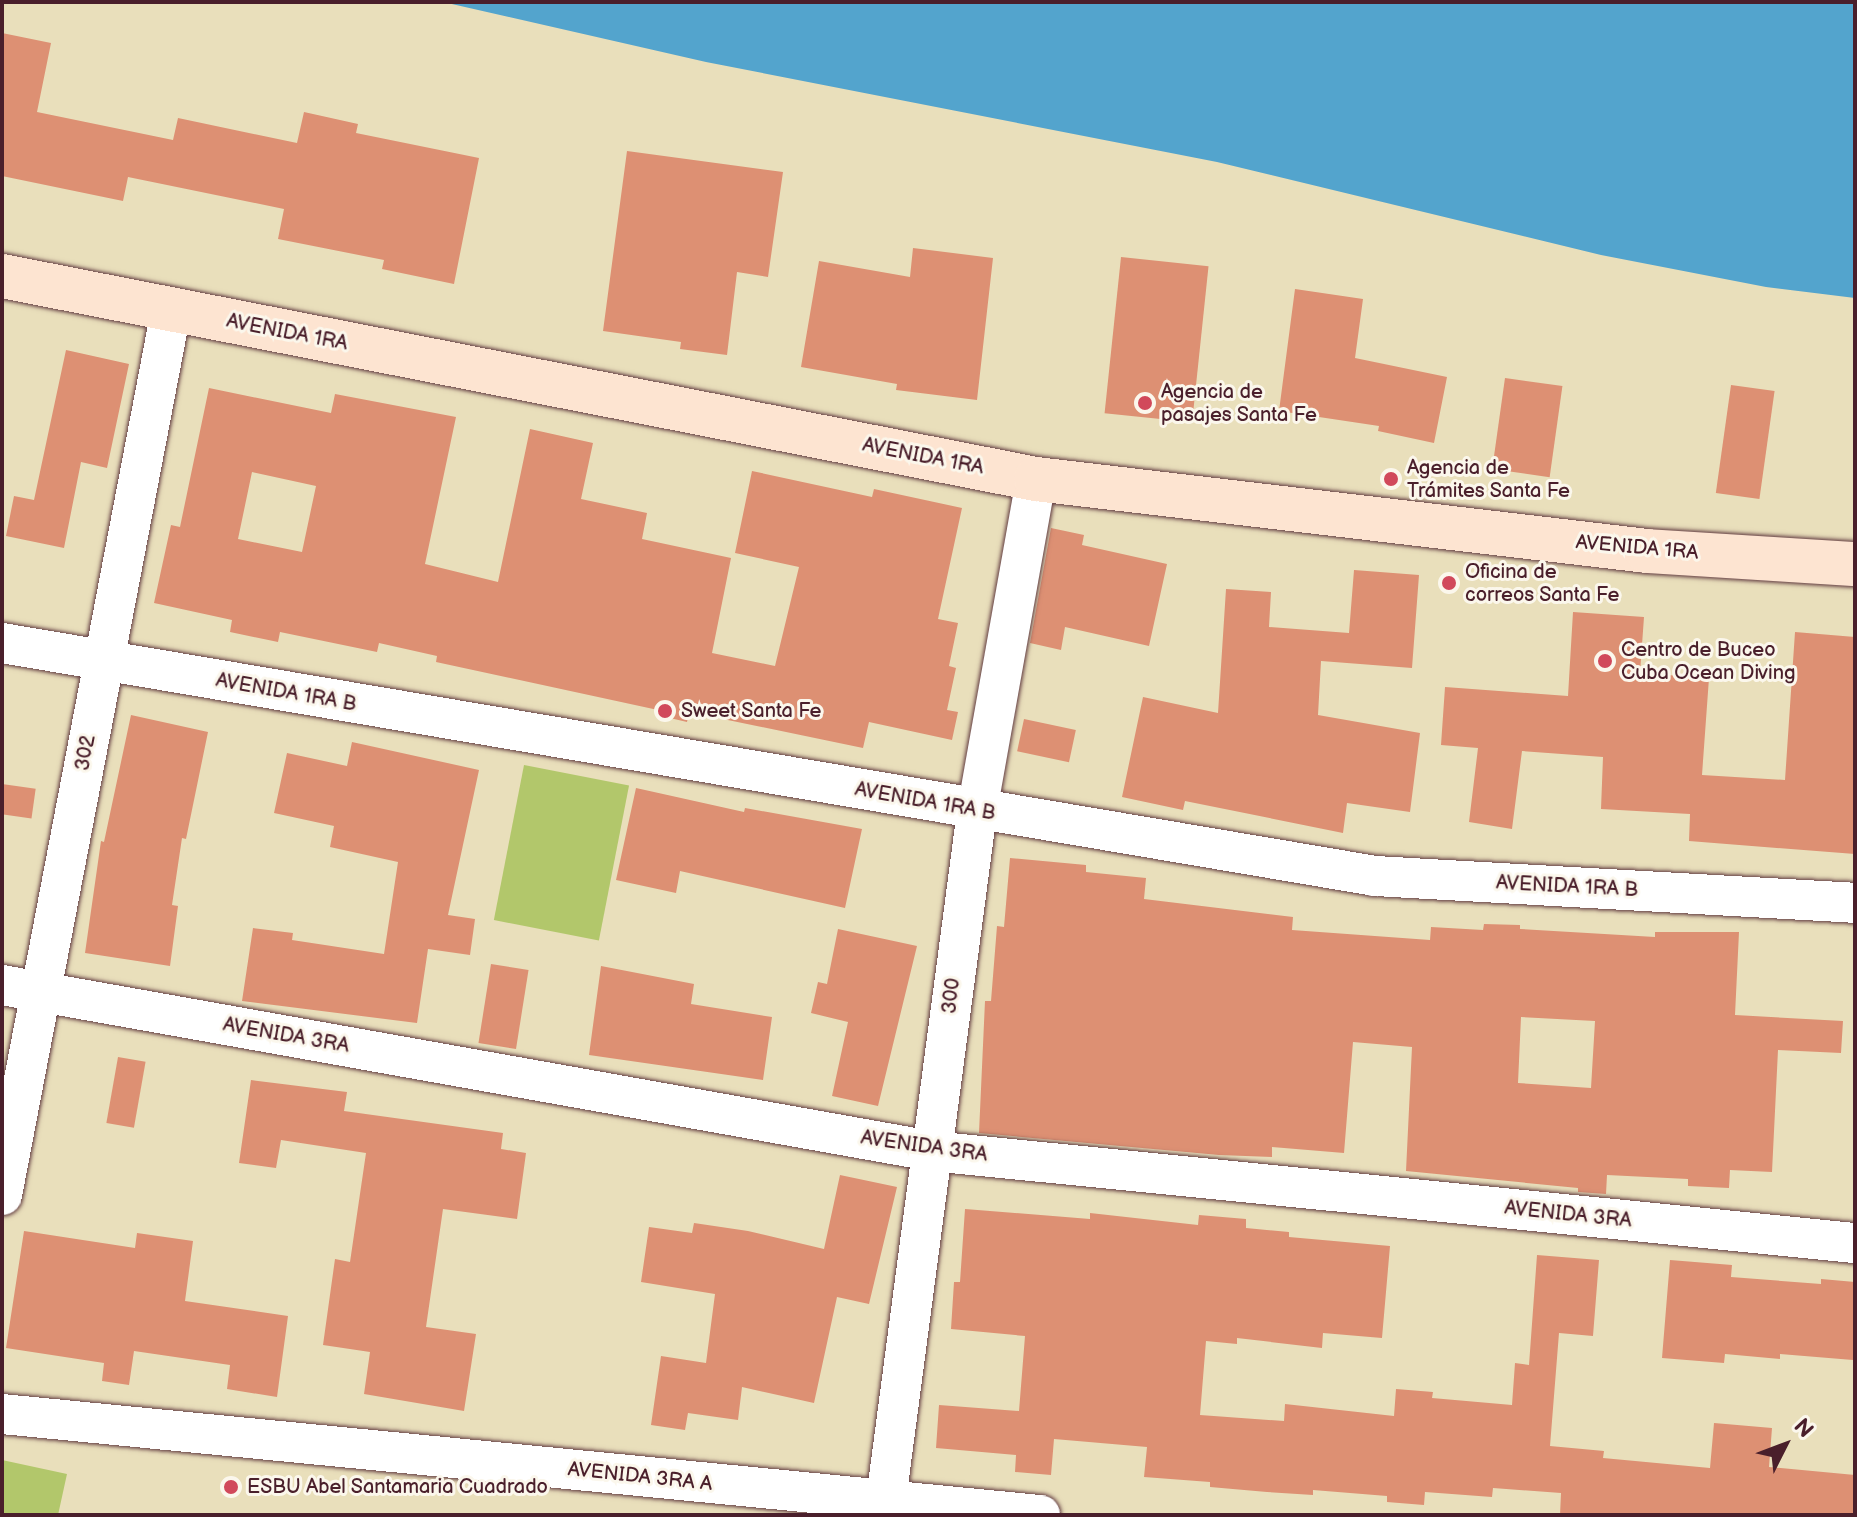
<!DOCTYPE html>
<html>
<head>
<meta charset="utf-8">
<style>
	body { margin:0 }
	#map { position:relative; width:1857px; height:1517px; overflow:hidden; background:#e9dfbb; font-family:"Balsamiq Sans",sans-serif }
	div>[style] { position:absolute }
	[style*='--x'] { left:calc(var(--x)*1px); top:calc(var(--y)*1px); width:calc(var(--w)*1px); rotate:calc(var(--a)*1deg) }
	.green>* { inset:0; background:#b2c76b; transform-origin:0 0 }
	.water>* { inset:0; background:#53a4cd }
	.building>* { inset:0; background:#dd9073; transform-origin:0 0 }
	.roads { filter:drop-shadow(0 0 2px #623c41) drop-shadow(0 0 2px #623c41) }
	.street>* { height:40px; margin:-20px; padding:0 20px; transform-origin:20px; border-radius:20px; background:#fff }
	.secondary>* { height:44px; margin:-22px; padding:0 22px; transform-origin:22px; border-radius:22px; background:#fde4d1 }
	.dots>* { width:22px; height:22px; translate:-50% -50%; box-sizing:border-box; border:4px solid #fbf7ec; border-radius:50% }
	span { translate:-50% -50%; white-space:nowrap; text-align:center; line-height:1.15; -webkit-text-stroke:6px #fbf7ec; paint-order:stroke }
	.street-label { font-size:20px; color:#4a1f2b }
	.poi-label { font-size:20px; color:#4a1f2b }
	.left { translate:0 -50%; text-align:left }
	.frame { position:absolute; inset:0; border:4px solid #4a1f2b; pointer-events:none }
	.north { position:absolute; left:1745px; top:1405px; width:80px; height:80px; -webkit-text-stroke:6px #fbf7ec; paint-order:stroke; rotate:48deg; font-size:22px; font-weight:700; line-height:32px; text-align:center; color:#4a1f2b }
	.north::after { content:''; display:block; margin:auto; width:28px; height:36px; background:#4a1f2b; clip-path:polygon(50% 0,100% 100%,50% 72%,0 100%) }
</style>
</head>
<body>
<div id="map">
	<div class="green">
		<div style="left:524px;top:765px;width:107px;height:158px;rotate:11deg"></div>
		<div style="clip-path:polygon(2px 1460px,67px 1474px,58px 1515px,2px 1515px)"></div>
	</div>
	<div class="water">
		<div style="clip-path:polygon(443px 2px,1855px 2px,1855px 298px,1766px 287px,1601px 255px,1217px 162px,706px 62px)"></div>
	</div>
	<div class="building">
		<div style="clip-path:polygon(2px 33px,51px 43px,37px 112px,173px 140px,178px 118px,297px 143px,304px 112px,358px 124px,356px 133px,479px 158px,454px 284px,382px 269px,384px 260px,278px 239px,284px 209px,128px 177px,123px 201px,2px 176px)"></div>
		<div style="clip-path:polygon(627px 151px,783px 172px,768px 277px,737px 272px,727px 355px,680px 349px,681px 342px,603px 331px)"></div>
		<div style="clip-path:polygon(913px 248px,993px 258px,977px 400px,896px 390px,897px 384px,801px 367px,819px 261px,910px 277px)"></div>
		<div style="left:1121px;top:257px;width:88px;height:157px;rotate:6deg"></div>
		<div style="clip-path:polygon(1295px 289px,1363px 299px,1355px 358px,1447px 377px,1434px 443px,1378px 431px,1379px 426px,1279px 411px)"></div>
		<div style="clip-path:polygon(66px 350px,129px 364px,107px 468px,81px 462px,64px 548px,6px 536px,14px 496px,34px 500px)"></div>
		<div style="left:1505px;top:378px;width:58px;height:92px;rotate:8deg"></div>
		<div style="left:1731px;top:385px;width:44px;height:109px;rotate:8deg"></div>
		<div style="clip-path:polygon(evenodd,209px 388px,331px 413px,335px 394px,456px 417px,425px 564px,498px 582px,530px 429px,593px 443px,581px 499px,647px 513px,642px 539px,731px 558px,712px 653px,775px 666px,799px 567px,735px 553px,752px 471px,872px 497px,874px 489px,962px 508px,938px 619px,958px 623px,949px 666px,956px 668px,947px 710px,958px 712px,952px 740px,869px 722px,863px 748px,689px 712px,687px 722px,657px 715px,658px 710px,436px 662px,437px 656px,379px 643px,377px 652px,280px 632px,278px 642px,230px 632px,232px 620px,154px 603px,171px 525px,180px 527px,209px 388px,252px 472px,316px 486px,302px 552px,238px 539px,252px 472px)"></div>
		<div style="clip-path:polygon(1051px 528px,1084px 535px,1082px 545px,1167px 564px,1149px 646px,1065px 627px,1061px 650px,1030px 643px)"></div>
		<div style="clip-path:polygon(1354px 570px,1419px 575px,1412px 668px,1321px 661px,1318px 715px,1420px 733px,1410px 812px,1347px 803px,1343px 833px,1185px 801px,1183px 810px,1122px 797px,1143px 697px,1218px 713px,1226px 589px,1271px 592px,1269px 627px,1349px 633px)"></div>
		<div style="clip-path:polygon(1573px 612px,1644px 617px,1640px 673px,1709px 678px,1702px 775px,1785px 780px,1795px 632px,1855px 637px,1855px 854px,1689px 841px,1690px 814px,1601px 809px,1603px 757px,1522px 751px,1512px 829px,1469px 822px,1478px 748px,1441px 745px,1445px 687px,1568px 696px)"></div>
		<div style="clip-path:polygon(131px 715px,208px 732px,186px 839px,182px 838px,172px 905px,178px 906px,170px 966px,85px 953px,101px 841px,104px 842px)"></div>
		<div style="left:1024px;top:719px;width:53px;height:33px;rotate:12deg"></div>
		<div style="clip-path:polygon(352px 742px,479px 770px,448px 915px,475px 919px,470px 955px,428px 949px,417px 1023px,242px 1001px,253px 928px,293px 933px,292px 940px,384px 954px,398px 862px,330px 847px,334px 826px,274px 813px,287px 753px,347px 766px)"></div>
		<div style="left:2px;top:784px;width:34px;height:30px;rotate:8deg"></div>
		<div style="clip-path:polygon(636px 788px,744px 812px,745px 808px,862px 829px,845px 908px,680px 871px,676px 893px,616px 880px)"></div>
		<div style="clip-path:polygon(evenodd,1010px 858px,1086px 865px,1086px 872px,1146px 878px,1144px 899px,1293px 917px,1292px 930px,1430px 940px,1431px 927px,1483px 930px,1484px 924px,1520px 925px,1520px 929px,1655px 937px,1655px 932px,1739px 932px,1735px 1015px,1843px 1021px,1841px 1053px,1778px 1050px,1772px 1172px,1730px 1170px,1729px 1188px,1688px 1186px,1688px 1179px,1607px 1175px,1606px 1194px,1578px 1192px,1578px 1188px,1406px 1171px,1412px 1047px,1353px 1042px,1344px 1153px,1272px 1147px,1272px 1157px,1219px 1155px,979px 1133px,985px 1001px,991px 1001px,997px 926px,1004px 927px,1010px 858px,1521px 1017px,1595px 1021px,1591px 1088px,1518px 1083px,1521px 1017px)"></div>
		<div style="clip-path:polygon(838px 929px,917px 946px,878px 1106px,832px 1096px,848px 1022px,811px 1013px,818px 982px,827px 984px)"></div>
		<div style="left:491px;top:964px;width:38px;height:80px;rotate:9deg"></div>
		<div style="clip-path:polygon(601px 966px,694px 984px,691px 1004px,772px 1017px,763px 1080px,589px 1055px)"></div>
		<div style="left:118px;top:1057px;width:28px;height:67px;rotate:10deg"></div>
		<div style="clip-path:polygon(251px 1080px,347px 1092px,344px 1111px,503px 1133px,501px 1149px,526px 1153px,517px 1219px,443px 1209px,426px 1327px,476px 1334px,464px 1411px,364px 1394px,370px 1352px,323px 1345px,335px 1259px,350px 1262px,366px 1153px,281px 1140px,276px 1168px,239px 1163px)"></div>
		<div style="clip-path:polygon(840px 1175px,897px 1187px,869px 1304px,837px 1297px,814px 1403px,742px 1387px,738px 1420px,688px 1413px,685px 1430px,651px 1425px,661px 1356px,706px 1363px,715px 1294px,641px 1282px,649px 1227px,692px 1233px,694px 1223px,748px 1231px,824px 1249px)"></div>
		<div style="clip-path:polygon(965px 1209px,1090px 1219px,1090px 1213px,1198px 1225px,1199px 1215px,1246px 1219px,1246px 1228px,1289px 1232px,1289px 1237px,1390px 1246px,1382px 1338px,1323px 1333px,1322px 1348px,1237px 1338px,1237px 1344px,1206px 1341px,1200px 1415px,1284px 1421px,1285px 1404px,1394px 1416px,1396px 1389px,1433px 1392px,1432px 1398px,1512px 1405px,1515px 1363px,1529px 1365px,1537px 1255px,1599px 1260px,1593px 1336px,1559px 1333px,1550px 1446px,1604px 1451px,1603px 1458px,1710px 1468px,1714px 1423px,1772px 1428px,1769px 1467px,1855px 1475px,1855px 1515px,1560px 1515px,1561px 1493px,1493px 1488px,1492px 1497px,1425px 1492px,1424px 1505px,1387px 1502px,1387px 1496px,1313px 1490px,1313px 1495px,1267px 1492px,1210px 1487px,1210px 1482px,1144px 1477px,1147px 1447px,1054px 1439px,1051px 1475px,1015px 1472px,1016px 1455px,936px 1448px,939px 1405px,1019px 1411px,1025px 1336px,951px 1329px,954px 1282px,960px 1282px)"></div>
		<div style="clip-path:polygon(24px 1231px,135px 1248px,137px 1233px,193px 1241px,185px 1301px,288px 1316px,277px 1397px,227px 1389px,230px 1365px,134px 1351px,129px 1385px,102px 1381px,104px 1363px,6px 1348px)"></div>
		<div style="clip-path:polygon(1670px 1260px,1732px 1265px,1731px 1277px,1821px 1284px,1821px 1279px,1855px 1282px,1853px 1360px,1780px 1354px,1780px 1359px,1725px 1354px,1724px 1363px,1662px 1358px)"></div>
	</div>
	<div class="roads">
		<div class="street">
			<div style="--x:2;--y:643;--w:1393;--a:9.63"></div>
			<div style="--x:1375;--y:876;--w:481;--a:3.2"></div>
			<div style="--x:2;--y:985;--w:944;--a:10.13"></div>
			<div style="--x:931;--y:1151;--w:929;--a:5.69"></div>
			<div style="--x:2;--y:1195;--w:900;--a:-79.18"></div>
			<div style="--x:2;--y:1414;--w:1043;--a:5.56"></div>
			<div style="--x:884;--y:1515;--w:710;--a:-82.47"></div>
			<div style="--x:977;--y:811;--w:337;--a:-79.9"></div>
		</div>
		<div class="secondary">
			<div style="--x:2;--y:276;--w:1054;--a:11.11"></div>
			<div style="--x:1036;--y:479;--w:615;--a:6.72"></div>
			<div style="--x:1647;--y:551;--w:208;--a:3.6"></div>
		</div>
	</div>
	<div class="dots">
		<div style="left:1145px;top:403px;background:#d1495b"></div>
		<div style="left:1391px;top:479px;background:#d1495b"></div>
		<div style="left:1449px;top:583px;background:#d1495b"></div>
		<div style="left:1605px;top:661px;background:#d1495b"></div>
		<div style="left:665px;top:711px;background:#d1495b"></div>
		<div style="left:231px;top:1487px;background:#d1495b"></div>
	</div>
	<div class="street-label">
		<span style="left:287px;top:333px;rotate:11deg">AVENIDA 1RA</span>
		<span style="left:923px;top:457px;rotate:11deg">AVENIDA 1RA</span>
		<span style="left:1637px;top:548px;rotate:5deg">AVENIDA 1RA</span>
		<span style="left:286px;top:693px;rotate:10deg">AVENIDA 1RA B</span>
		<span style="left:86px;top:753px;rotate:-79deg">302</span>
		<span style="left:925px;top:802px;rotate:10deg">AVENIDA 1RA B</span>
		<span style="left:1567px;top:887px;rotate:3deg">AVENIDA 1RA B</span>
		<span style="left:952px;top:996px;rotate:-82deg">300</span>
		<span style="left:286px;top:1036px;rotate:10deg">AVENIDA 3RA</span>
		<span style="left:924px;top:1147px;rotate:8deg">AVENIDA 3RA</span>
		<span style="left:1568px;top:1215px;rotate:6deg">AVENIDA 3RA</span>
		<span style="left:640px;top:1477px;rotate:6deg">AVENIDA 3RA A</span>
	</div>
	<div class="poi-label">
		<span class="left" style="left:1161px;top:404px">Agencia de<br>pasajes Santa Fe</span>
		<span class="left" style="left:1407px;top:480px">Agencia de<br>Trámites Santa Fe</span>
		<span class="left" style="left:1465px;top:584px">Oficina de<br>correos Santa Fe</span>
		<span class="left" style="left:1621px;top:662px">Centro de Buceo<br>Cuba Ocean Diving</span>
		<span class="left" style="left:681px;top:711px">Sweet Santa Fe</span>
		<span class="left" style="left:247px;top:1487px">ESBU Abel Santamaria Cuadrado</span>
	</div>
	<div class="frame"></div>
	<div class="north">N</div>
</div>
</body>
</html>
